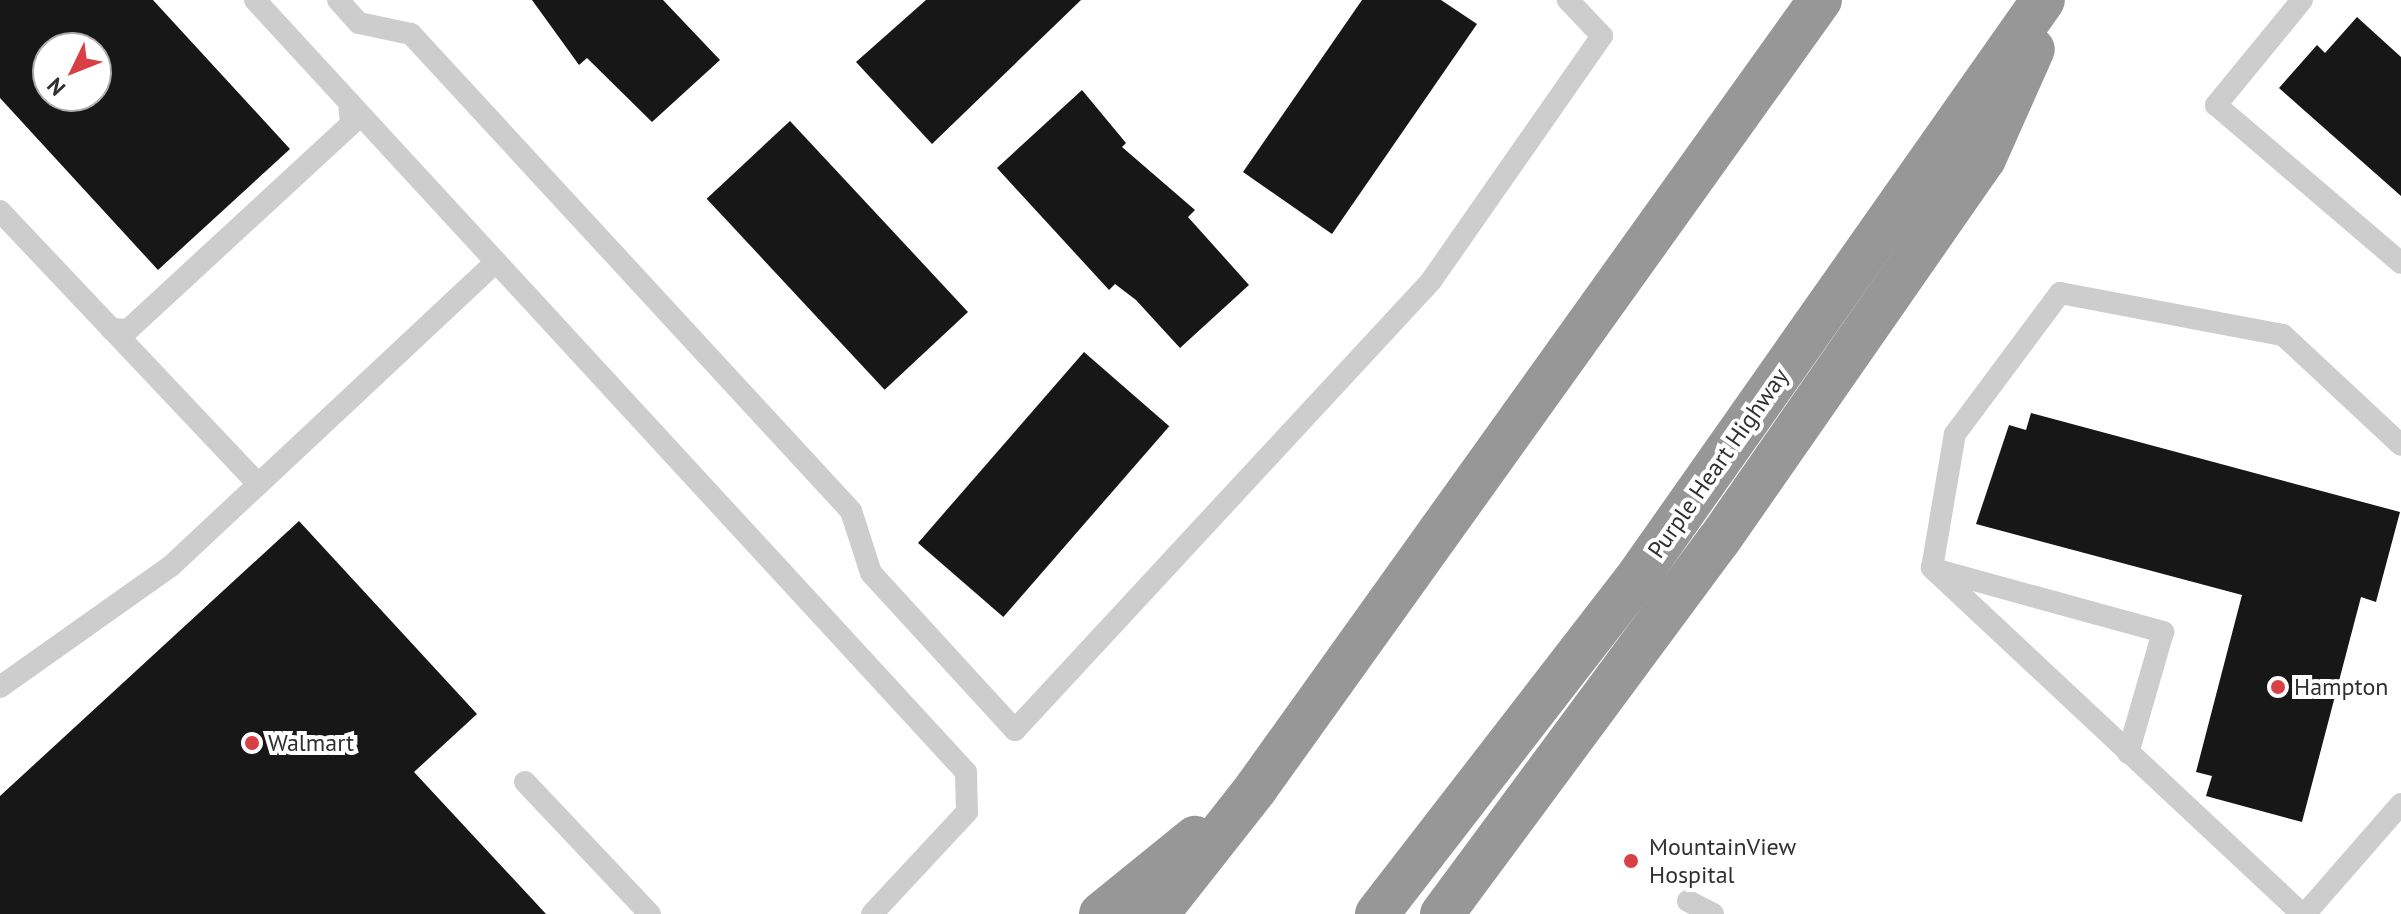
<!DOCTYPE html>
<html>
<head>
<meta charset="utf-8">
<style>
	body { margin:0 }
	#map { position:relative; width:2401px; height:914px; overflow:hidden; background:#fff; font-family:"PT Sans",sans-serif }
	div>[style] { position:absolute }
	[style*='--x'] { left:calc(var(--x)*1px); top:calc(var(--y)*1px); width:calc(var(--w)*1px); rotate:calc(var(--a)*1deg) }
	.building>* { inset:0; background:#171717; transform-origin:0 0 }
	.service>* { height:22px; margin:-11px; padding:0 11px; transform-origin:11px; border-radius:11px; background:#cdcdcd }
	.motorway>* { height:44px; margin:-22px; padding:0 22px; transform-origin:22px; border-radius:22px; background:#979797 }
	.dots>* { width:22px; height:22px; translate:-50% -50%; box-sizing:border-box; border:4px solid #fff; border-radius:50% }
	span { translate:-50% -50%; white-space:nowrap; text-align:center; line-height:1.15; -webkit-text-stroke:8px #fff; paint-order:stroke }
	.street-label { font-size:24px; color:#303030 }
	.poi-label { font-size:24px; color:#303030 }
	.left { translate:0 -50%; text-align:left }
	.north { position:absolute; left:32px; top:32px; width:80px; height:80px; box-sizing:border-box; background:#fff; border:2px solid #acacac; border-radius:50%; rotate:227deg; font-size:22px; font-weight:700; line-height:32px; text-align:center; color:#303030 }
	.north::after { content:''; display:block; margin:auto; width:28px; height:36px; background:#d94046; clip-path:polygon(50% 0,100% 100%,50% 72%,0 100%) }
</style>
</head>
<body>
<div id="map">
	<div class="building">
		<div style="clip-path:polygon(evenodd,0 0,153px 0,290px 149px,158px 270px,0 98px,0 0,48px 48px,96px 48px,96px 96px,48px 96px,48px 48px)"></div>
		<div style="clip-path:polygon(532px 0,663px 0,720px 60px,652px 122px,587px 58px,579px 65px)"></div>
		<div style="clip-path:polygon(926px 0,1081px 0,932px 144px,856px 62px)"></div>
		<div style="clip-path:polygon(1362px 0,1441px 0,1477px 24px,1332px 234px,1243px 172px)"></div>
		<div style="clip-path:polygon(2357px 17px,2401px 57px,2401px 196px,2279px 88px,2317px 45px,2325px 53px)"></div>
		<div style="clip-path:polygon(1082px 90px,1126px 143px,1122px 147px,1195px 210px,1188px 217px,1249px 285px,1180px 348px,1136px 300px,1115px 284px,1109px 290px,997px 168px)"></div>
		<div style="left:790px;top:121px;width:261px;height:114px;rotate:47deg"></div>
		<div style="left:1084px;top:352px;width:113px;height:253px;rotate:41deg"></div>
		<div style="clip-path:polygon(2031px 413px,2400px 512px,2376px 602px,2361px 597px,2302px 822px,2206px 796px,2212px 776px,2196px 772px,2242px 595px,1976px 524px,2009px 425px,2026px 430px)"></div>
		<div style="clip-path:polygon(299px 521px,477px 714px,414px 772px,546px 914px,0 914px,0 796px)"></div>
	</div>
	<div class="service">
		<div style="--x:255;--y:0;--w:1050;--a:47.36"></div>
		<div style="--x:966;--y:772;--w:40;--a:88.6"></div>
		<div style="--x:967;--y:812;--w:139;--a:133"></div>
		<div style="--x:338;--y:0;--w:31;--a:48"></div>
		<div style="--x:359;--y:23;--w:53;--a:11.9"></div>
		<div style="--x:411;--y:34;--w:649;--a:47.31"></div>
		<div style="--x:851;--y:511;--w:65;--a:72.1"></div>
		<div style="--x:871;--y:573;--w:213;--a:47.5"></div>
		<div style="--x:1015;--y:730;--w:612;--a:-47.18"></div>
		<div style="--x:1431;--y:281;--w:299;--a:-55.1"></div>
		<div style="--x:1602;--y:36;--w:50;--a:-133.4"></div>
		<div style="--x:2302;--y:0;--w:136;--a:129.3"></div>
		<div style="--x:2216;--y:105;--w:243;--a:40.5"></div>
		<div style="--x:0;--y:211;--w:376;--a:46.6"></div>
		<div style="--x:111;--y:329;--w:17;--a:3"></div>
		<div style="--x:128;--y:330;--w:304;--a:-42.7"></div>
		<div style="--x:351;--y:124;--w:22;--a:-95"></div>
		<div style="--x:1934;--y:569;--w:238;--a:15.4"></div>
		<div style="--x:2163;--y:632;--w:126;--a:106.1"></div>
		<div style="--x:0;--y:687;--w:209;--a:-35.3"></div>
		<div style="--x:171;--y:566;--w:445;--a:-43.1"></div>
		<div style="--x:525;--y:782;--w:182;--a:46.6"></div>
		<div style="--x:1688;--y:901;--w:28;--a:27"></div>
		<div style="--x:2302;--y:914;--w:507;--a:-136.92"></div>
		<div style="--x:1932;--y:568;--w:136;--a:-80.3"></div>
		<div style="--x:1955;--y:434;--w:176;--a:-53.3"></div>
		<div style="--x:2060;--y:293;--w:227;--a:10.7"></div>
		<div style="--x:2283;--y:335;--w:161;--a:43"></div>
		<div style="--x:2305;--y:914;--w:146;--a:-48.9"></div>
	</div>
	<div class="motorway">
		<div style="--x:1101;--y:914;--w:121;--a:-39"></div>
		<div style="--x:1157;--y:914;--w:160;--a:-51.8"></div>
		<div style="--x:1256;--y:788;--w:969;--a:-54.41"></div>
		<div style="--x:1377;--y:914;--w:420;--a:-52.3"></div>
		<div style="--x:1634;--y:582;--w:711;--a:-54.9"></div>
		<div style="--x:1442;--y:914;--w:465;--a:-53.5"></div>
		<div style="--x:1719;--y:540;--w:464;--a:-55.2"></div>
		<div style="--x:1984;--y:159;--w:120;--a:-66"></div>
	</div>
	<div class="dots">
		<div style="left:2278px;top:687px;background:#d94046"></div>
		<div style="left:252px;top:743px;background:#d94046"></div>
		<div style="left:1631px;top:861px;background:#d94046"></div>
	</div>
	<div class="street-label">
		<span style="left:1718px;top:463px;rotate:-55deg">Purple Heart Highway</span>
	</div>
	<div class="poi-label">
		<span class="left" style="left:2294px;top:687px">Hampton</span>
		<span class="left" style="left:268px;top:743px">Walmart</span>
		<span class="left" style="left:1649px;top:861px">MountainView<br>Hospital</span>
	</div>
	<div class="north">N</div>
</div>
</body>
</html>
